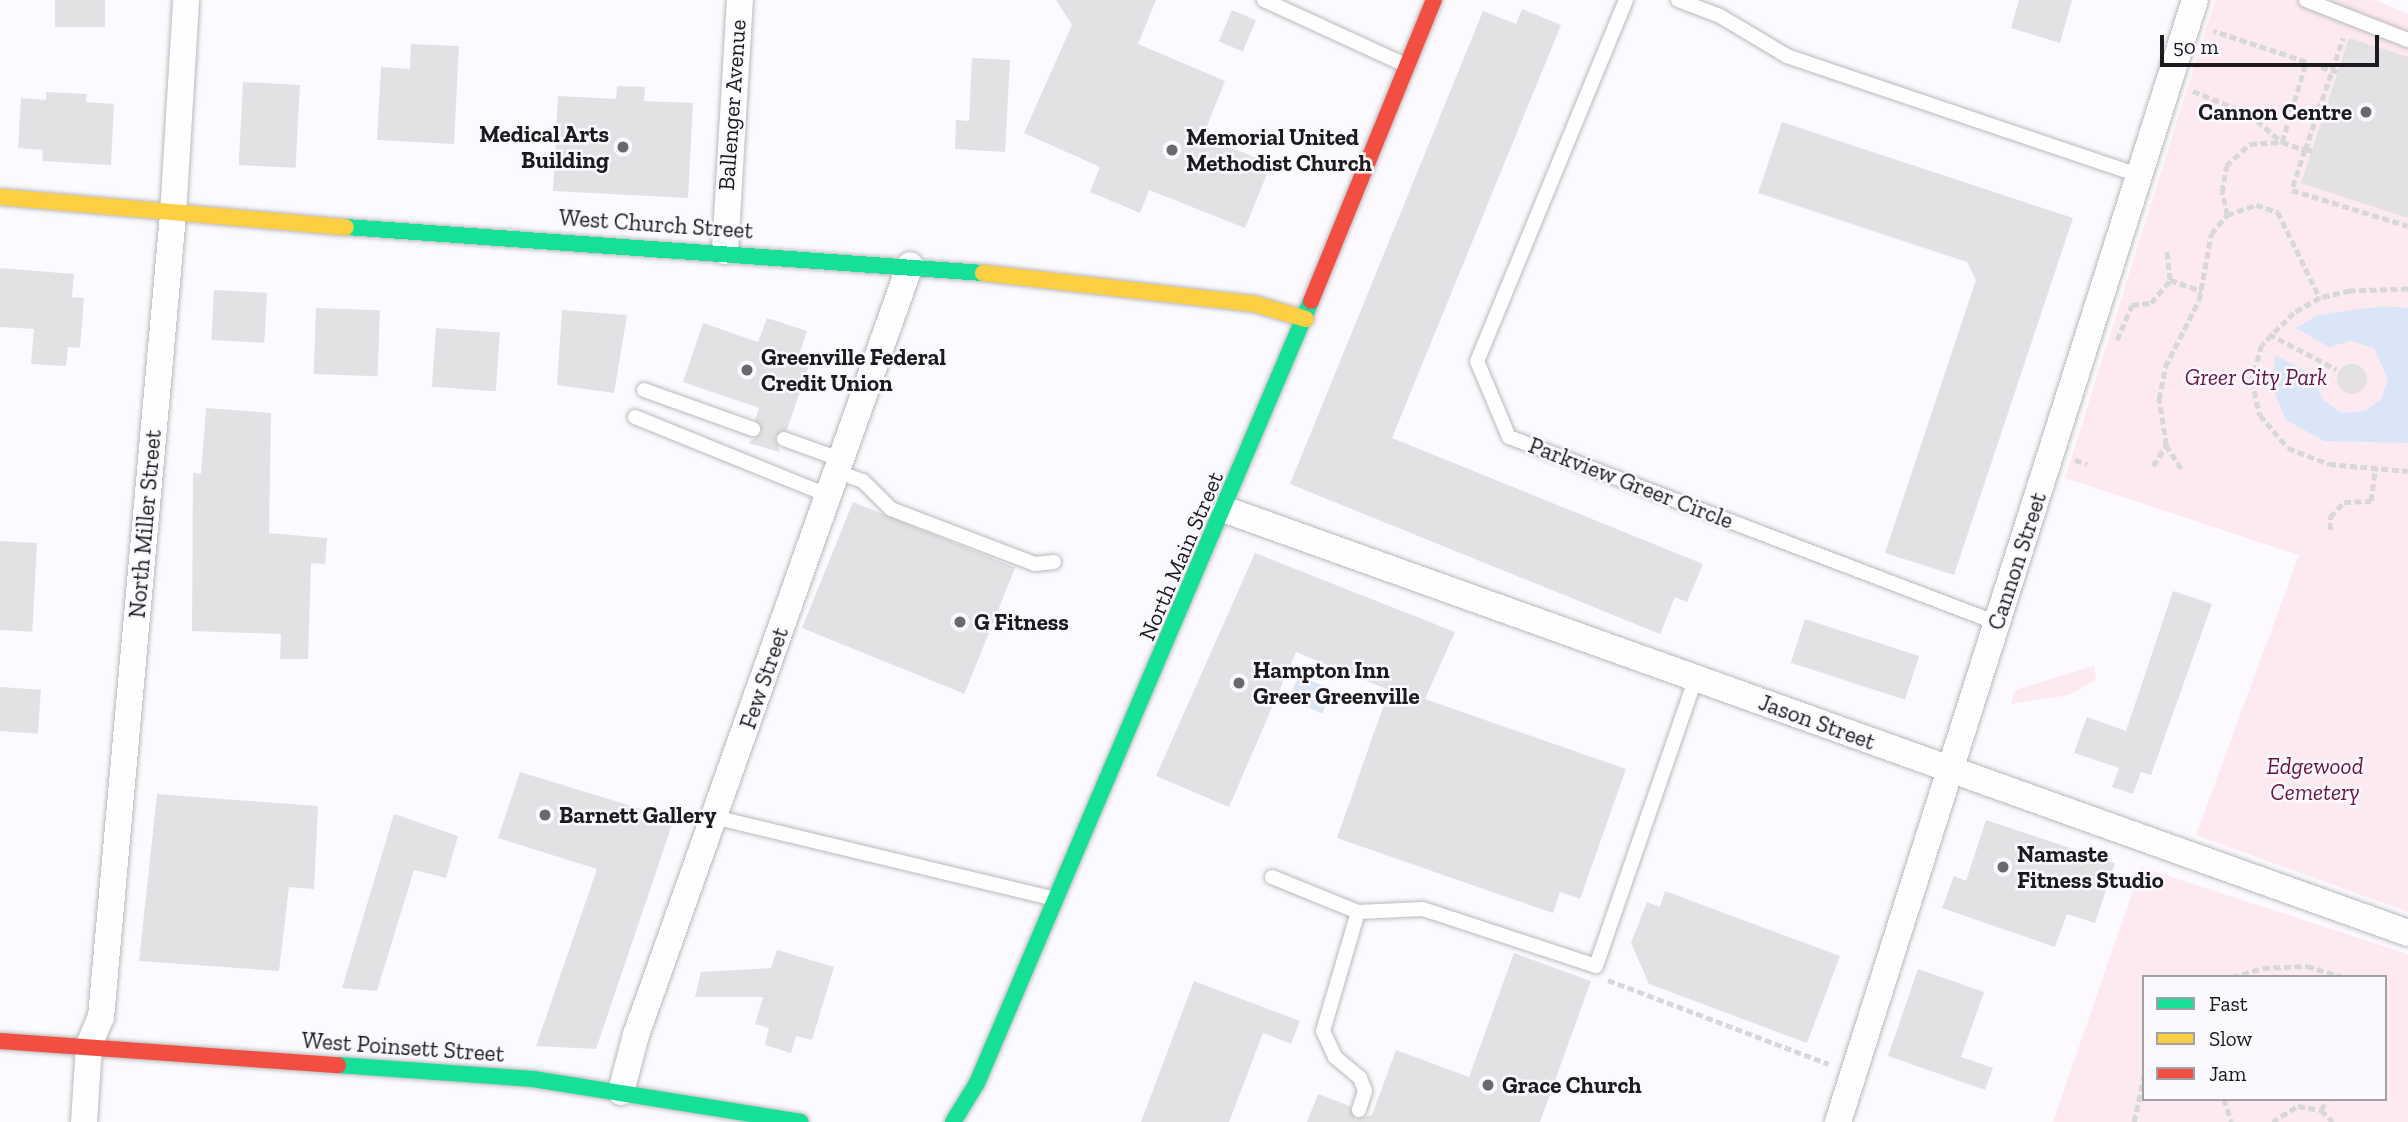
<!DOCTYPE html>
<html>
<head>
<meta charset="utf-8">
<style>
	body { margin:0 }
	#map { position:relative; width:2408px; height:1122px; overflow:hidden; background:#fcfafe; font-family:"Zilla Slab",serif }
	div>[style] { position:absolute }
	[style*='--x'] { left:calc(var(--x)*1px); top:calc(var(--y)*1px); width:calc(var(--w)*1px); rotate:calc(var(--a)*1deg) }
	.green>* { inset:0; background:#fdeaf1 }
	.water>* { inset:0; background:#dae6f8; transform-origin:0 0 }
	.building>* { inset:0; background:#e4e1e4; transform-origin:0 0 }
	.round { border-radius:50% }
	.path>* { height:4.5px; margin-top:-2.25px; transform-origin:0; background:repeating-linear-gradient(90deg,#d8d8d9 0 7px,transparent 0 10.5px) }
	.roads { filter:drop-shadow(0 0 2px #bab9bc) drop-shadow(0 0 2px #bab9bc) }
	.lane>* { height:14px; margin:-7px; padding:0 7px; transform-origin:7px; border-radius:7px; background:#fffeff }
	.street>* { height:26px; margin:-13px; padding:0 13px; transform-origin:13px; border-radius:13px; background:#fffeff }
	.fast>* { height:16px; margin:-8px; padding:0 8px; transform-origin:8px; border-radius:8px; background:#16e098 }
	.slow>* { height:16px; margin:-8px; padding:0 8px; transform-origin:8px; border-radius:8px; background:#ffcf43 }
	.jam>* { height:16px; margin:-8px; padding:0 8px; transform-origin:8px; border-radius:8px; background:#f24e42 }
	.dots>* { width:19px; height:19px; translate:-50% -50%; box-sizing:border-box; border:4px solid #fbf9ff; border-radius:50% }
	span { translate:-50% -50%; white-space:nowrap; text-align:center; line-height:1.15; -webkit-text-stroke:5px #fbf9ff; paint-order:stroke }
	.street-label { font-size:23px; color:#1c1a1e }
	.poi-label { font-size:23px; color:#1c1a1e; font-weight:700 }
	.right { translate:-100% -50%; text-align:right }
	.left { translate:0 -50%; text-align:left }
	.park-label { font-size:23px; color:#68143f; font-style:italic }
	.legend { position:absolute; left:2142px; top:975px; width:245px; height:126px; box-sizing:border-box; background:#fbf9ff; border:2px solid #a2a0a5; margin:0; padding:9px 12px; list-style:none; font-size:21px; color:#1c1a1e }
	.legend li { display:flex; align-items:center; gap:14px; height:35px }
	.legend b { width:35px; border:2px solid #a2a0a5 }
	.scale { position:absolute; left:2160px; top:35px; width:219px; height:32px; box-sizing:border-box; border:4px solid #1c1a1e; border-top:0; padding-left:9px; font-size:21px; line-height:24px; white-space:nowrap; color:#1c1a1e; -webkit-text-stroke:5px #fbf9ff; paint-order:stroke }
</style>
</head>
<body>
<div id="map">
	<div class="green">
		<div style="clip-path:polygon(2215px 0,2375px 0,2408px 14px,2408px 912px,2196px 835px,2299px 555px,2065px 478px)"></div>
		<div style="clip-path:polygon(2094px 666px,2096px 680px,2069px 695px,2011px 704px,2015px 690px)"></div>
		<div style="clip-path:polygon(evenodd,2141px 867px,2408px 954px,2408px 1122px,2053px 1122px,2141px 867px,2144px 977px,2385px 977px,2385px 1099px,2144px 1099px,2144px 977px)"></div>
	</div>
	<div class="water">
		<div style="clip-path:polygon(2383px 306px,2408px 308px,2408px 443px,2324px 441px,2286px 420px,2272px 387px,2275px 355px,2313px 375px,2323px 400px,2342px 413px,2365px 411px,2381px 399px,2388px 380px,2374px 348px,2351px 341px,2329px 347px,2296px 328px,2318px 315px)"></div>
		<div style="left:1299px;top:675px;width:37px;height:26px;rotate:24deg"></div>
	</div>
	<div class="building">
		<div style="left:55px;top:0;width:50px;height:27px"></div>
		<div style="clip-path:polygon(1056px 0,1156px 0,1138px 44px,1225px 81px,1203px 136px,1271px 164px,1245px 228px,1149px 190px,1140px 213px,1090px 192px,1100px 167px,1024px 133px,1072px 25px)"></div>
		<div style="clip-path:polygon(2019px 0,2072px 0,2060px 43px,2011px 28px)"></div>
		<div style="clip-path:polygon(1522px 9px,1561px 25px,1392px 438px,1703px 564px,1687px 602px,1675px 597px,1660px 634px,1290px 484px,1483px 11px,1516px 24px)"></div>
		<div style="left:1232px;top:10px;width:26px;height:34px;rotate:23deg"></div>
		<div style="clip-path:polygon(2349px 38px,2408px 57px,2408px 218px,2301px 183px)"></div>
		<div style="clip-path:polygon(411px 44px,459px 46px,454px 144px,377px 140px,381px 67px,410px 69px)"></div>
		<div style="clip-path:polygon(972px 58px,1010px 60px,1005px 152px,955px 149px,956px 120px,969px 121px)"></div>
		<div style="left:243px;top:82px;width:57px;height:83px;rotate:3deg"></div>
		<div style="clip-path:polygon(617px 86px,645px 87px,644px 101px,693px 103px,688px 198px,553px 191px,558px 96px,616px 99px)"></div>
		<div style="clip-path:polygon(46px 92px,87px 94px,86px 102px,114px 104px,111px 165px,42px 161px,43px 150px,18px 148px,21px 98px,46px 100px)"></div>
		<div style="clip-path:polygon(1782px 122px,2073px 218px,1954px 575px,1885px 553px,1976px 280px,1967px 262px,1758px 193px)"></div>
		<div style="clip-path:polygon(0 268px,74px 274px,72px 297px,84px 298px,80px 348px,68px 347px,66px 366px,31px 364px,34px 329px,0 327px)"></div>
		<div style="left:214px;top:290px;width:53px;height:50px;rotate:3deg"></div>
		<div style="left:316px;top:308px;width:64px;height:66px;rotate:2deg"></div>
		<div style="clip-path:polygon(562px 310px,627px 315px,614px 393px,557px 385px)"></div>
		<div style="clip-path:polygon(767px 318px,807px 331px,799px 355px,811px 359px,787px 430px,775px 436px,780px 452px,748px 443px,762px 432px,755px 420px,759px 408px,683px 382px,703px 323px,758px 342px)"></div>
		<div style="left:436px;top:328px;width:64px;height:59px;rotate:4deg"></div>
		<div class="round" style="left:2337px;top:364px;width:30px;height:30px"></div>
		<div style="clip-path:polygon(206px 408px,271px 413px,269px 533px,327px 538px,325px 564px,311px 563px,308px 659px,280px 659px,281px 634px,192px 631px,193px 473px,201px 474px)"></div>
		<div style="left:853px;top:502px;width:175px;height:136px;rotate:22deg"></div>
		<div style="left:0;top:541px;width:37px;height:89px;rotate:3deg"></div>
		<div style="clip-path:polygon(1255px 553px,1455px 632px,1425px 699px,1626px 769px,1580px 899px,1560px 892px,1553px 913px,1337px 838px,1389px 690px,1296px 652px,1229px 807px,1156px 776px)"></div>
		<div style="clip-path:polygon(2173px 591px,2212px 604px,2151px 775px,2141px 772px,2133px 794px,2112px 787px,2119px 768px,2074px 753px,2087px 717px,2126px 731px)"></div>
		<div style="left:1805px;top:619px;width:120px;height:46px;rotate:18deg"></div>
		<div style="left:0;top:687px;width:41px;height:44px;rotate:4deg"></div>
		<div style="clip-path:polygon(520px 772px,674px 819px,596px 1049px,536px 1046px,597px 869px,498px 838px)"></div>
		<div style="clip-path:polygon(157px 794px,318px 806px,314px 889px,289px 887px,279px 971px,139px 961px)"></div>
		<div style="clip-path:polygon(394px 814px,458px 836px,446px 878px,414px 870px,377px 991px,342px 988px)"></div>
		<div style="clip-path:polygon(1986px 820px,2115px 863px,2095px 923px,2067px 914px,2055px 947px,1942px 908px,1954px 876px,1966px 881px)"></div>
		<div style="clip-path:polygon(1665px 891px,1840px 956px,1807px 1043px,1649px 984px,1631px 943px,1647px 902px,1660px 907px)"></div>
		<div style="clip-path:polygon(777px 950px,834px 967px,812px 1040px,796px 1036px,791px 1053px,765px 1045px,769px 1028px,755px 1024px,763px 997px,695px 997px,701px 972px,771px 968px)"></div>
		<div style="clip-path:polygon(1514px 953px,1591px 981px,1540px 1122px,1307px 1122px,1318px 1094px,1350px 1106px,1355px 1119px,1372px 1115px,1396px 1050px,1469px 1077px)"></div>
		<div style="clip-path:polygon(1918px 969px,1984px 992px,1961px 1057px,1993px 1068px,1985px 1090px,1888px 1056px)"></div>
		<div style="clip-path:polygon(1194px 981px,1300px 1021px,1291px 1044px,1263px 1033px,1229px 1122px,1141px 1122px)"></div>
	</div>
	<div class="path">
		<div style="--x:2321;--y:67;--w:18;--a:16"></div>
		<div style="--x:2193;--y:91;--w:61;--a:22.3"></div>
		<div style="--x:2249;--y:114;--w:43;--a:40.3"></div>
		<div style="--x:2282;--y:142;--w:24;--a:19"></div>
		<div style="--x:2305;--y:150;--w:118;--a:-71.3"></div>
		<div style="--x:2312;--y:151;--w:7;--a:-172"></div>
		<div style="--x:2305;--y:150;--w:42;--a:108"></div>
		<div style="--x:2292;--y:190;--w:121;--a:17.2"></div>
		<div style="--x:2227;--y:215;--w:31;--a:-19"></div>
		<div style="--x:2256;--y:205;--w:23;--a:18"></div>
		<div style="--x:2278;--y:212;--w:96;--a:64"></div>
		<div style="--x:2170;--y:280;--w:34;--a:19"></div>
		<div style="--x:2408;--y:289;--w:58;--a:178"></div>
		<div style="--x:2350;--y:291;--w:31;--a:167"></div>
		<div style="--x:2320;--y:298;--w:30;--a:150"></div>
		<div style="--x:2294;--y:313;--w:45;--a:135"></div>
		<div style="--x:2262;--y:345;--w:37;--a:106"></div>
		<div style="--x:2252;--y:381;--w:35;--a:77"></div>
		<div style="--x:2260;--y:415;--w:43;--a:49.7"></div>
		<div style="--x:2288;--y:448;--w:44;--a:21.3"></div>
		<div style="--x:2329;--y:464;--w:79;--a:5.1"></div>
		<div style="--x:2269;--y:334;--w:76;--a:27.6"></div>
		<div style="--x:2117;--y:340;--w:38;--a:-67"></div>
		<div style="--x:2132;--y:305;--w:19;--a:-6"></div>
		<div style="--x:2151;--y:303;--w:30;--a:-50"></div>
		<div style="--x:2170;--y:280;--w:31;--a:-97"></div>
		<div style="--x:2166;--y:445;--w:30;--a:57"></div>
		<div style="--x:2075;--y:460;--w:13;--a:18"></div>
		<div style="--x:2153;--y:466;--w:25;--a:-58"></div>
		<div style="--x:2166;--y:445;--w:47;--a:-98.7"></div>
		<div style="--x:2159;--y:399;--w:33;--a:-79"></div>
		<div style="--x:2165;--y:367;--w:75;--a:-63.1"></div>
		<div style="--x:2199;--y:300;--w:67;--a:-79.7"></div>
		<div style="--x:2211;--y:234;--w:25;--a:-50"></div>
		<div style="--x:2227;--y:215;--w:24;--a:-102"></div>
		<div style="--x:2222;--y:192;--w:26;--a:-81"></div>
		<div style="--x:2226;--y:166;--w:33;--a:-43"></div>
		<div style="--x:2250;--y:144;--w:32;--a:-4"></div>
		<div style="--x:2282;--y:142;--w:84;--a:-73.3"></div>
		<div style="--x:2306;--y:62;--w:98;--a:-161.6"></div>
		<div style="--x:2330;--y:530;--w:13;--a:-90"></div>
		<div style="--x:2330;--y:517;--w:21;--a:-47"></div>
		<div style="--x:2344;--y:502;--w:27;--a:-2"></div>
		<div style="--x:2371;--y:501;--w:34;--a:-83"></div>
		<div style="--x:2232;--y:977;--w:32;--a:-16"></div>
		<div style="--x:2263;--y:968;--w:44;--a:-2.6"></div>
		<div style="--x:2307;--y:966;--w:37;--a:17"></div>
		<div style="--x:1608;--y:980;--w:236;--a:20.8"></div>
		<div style="--x:2224;--y:1099;--w:24;--a:71"></div>
		<div style="--x:2321;--y:1110;--w:13;--a:-61"></div>
		<div style="--x:2134;--y:1122;--w:48;--a:-78"></div>
		<div style="--x:2272;--y:1122;--w:31;--a:-32"></div>
		<div style="--x:2298;--y:1106;--w:23;--a:10"></div>
		<div style="--x:2321;--y:1110;--w:17;--a:45"></div>
	</div>
	<div class="roads">
		<div class="lane">
			<div style="--x:1264;--y:0;--w:155;--a:24.7"></div>
			<div style="--x:1626;--y:0;--w:391;--a:112.4"></div>
			<div style="--x:1477;--y:361;--w:82;--a:67.2"></div>
			<div style="--x:1509;--y:437;--w:522;--a:20.86"></div>
			<div style="--x:1678;--y:0;--w:45;--a:20.9"></div>
			<div style="--x:1720;--y:16;--w:78;--a:30.8"></div>
			<div style="--x:1787;--y:56;--w:372;--a:18.7"></div>
			<div style="--x:2306;--y:0;--w:110;--a:21.4"></div>
			<div style="--x:644;--y:390;--w:116;--a:19.7"></div>
			<div style="--x:635;--y:417;--w:207;--a:22.1"></div>
			<div style="--x:784;--y:439;--w:59;--a:20"></div>
			<div style="--x:835;--y:471;--w:30;--a:20"></div>
			<div style="--x:863;--y:481;--w:40;--a:45"></div>
			<div style="--x:891;--y:509;--w:154;--a:20.9"></div>
			<div style="--x:1035;--y:564;--w:19;--a:-6"></div>
			<div style="--x:714;--y:817;--w:351;--a:13.5"></div>
			<div style="--x:1272;--y:877;--w:93;--a:22.1"></div>
			<div style="--x:1358;--y:912;--w:65;--a:-2.6"></div>
			<div style="--x:1423;--y:909;--w:182;--a:18.2"></div>
			<div style="--x:1596;--y:966;--w:305;--a:-70.9"></div>
			<div style="--x:1358;--y:912;--w:124;--a:106.4"></div>
			<div style="--x:1323;--y:1031;--w:29;--a:65"></div>
			<div style="--x:1335;--y:1057;--w:33;--a:40"></div>
			<div style="--x:1360;--y:1078;--w:14;--a:69"></div>
			<div style="--x:1365;--y:1091;--w:20;--a:108"></div>
		</div>
		<div class="street">
			<div style="--x:725;--y:251;--w:251;--a:-86.6"></div>
			<div style="--x:1226;--y:510;--w:1255;--a:19.69"></div>
			<div style="--x:621;--y:1092;--w:59;--a:-75.3"></div>
			<div style="--x:636;--y:1035;--w:817;--a:-70.41"></div>
			<div style="--x:84;--y:1122;--w:77;--a:-86.3"></div>
			<div style="--x:89;--y:1045;--w:30;--a:-67"></div>
			<div style="--x:101;--y:1017;--w:805;--a:-84.87"></div>
			<div style="--x:173;--y:215;--w:215;--a:-86.5"></div>
			<div style="--x:1838;--y:1122;--w:1177;--a:-72.35"></div>
		</div>
		<div class="fast">
			<div style="--x:346;--y:227;--w:639;--a:4.13"></div>
			<div style="--x:338;--y:1065;--w:196;--a:4.1"></div>
			<div style="--x:533;--y:1079;--w:271;--a:9.1"></div>
			<div style="--x:953;--y:1122;--w:46;--a:-58.4"></div>
			<div style="--x:977;--y:1083;--w:850;--a:-66.87"></div>
		</div>
		<div class="slow">
			<div style="--x:0;--y:197;--w:347;--a:5"></div>
			<div style="--x:983;--y:273;--w:274;--a:6.5"></div>
			<div style="--x:1255;--y:304;--w:53;--a:16.4"></div>
		</div>
		<div class="jam">
			<div style="--x:1311;--y:301;--w:325;--a:-67.8"></div>
			<div style="--x:0;--y:1041;--w:339;--a:4.1"></div>
		</div>
	</div>
	<div class="dots">
		<div style="left:2366px;top:112px;background:#6a686c"></div>
		<div style="left:623px;top:147px;background:#6a686c"></div>
		<div style="left:1172px;top:150px;background:#6a686c"></div>
		<div style="left:747px;top:370px;background:#6a686c"></div>
		<div style="left:960px;top:622px;background:#6a686c"></div>
		<div style="left:1239px;top:683px;background:#6a686c"></div>
		<div style="left:545px;top:815px;background:#6a686c"></div>
		<div style="left:2003px;top:867px;background:#6a686c"></div>
		<div style="left:1488px;top:1085px;background:#6a686c"></div>
	</div>
	<div class="street-label">
		<span style="left:732px;top:105px;rotate:-86deg">Ballenger Avenue</span>
		<span style="left:656px;top:224px;rotate:4deg">West Church Street</span>
		<span style="left:1631px;top:483px;rotate:21deg">Parkview Greer Circle</span>
		<span style="left:145px;top:524px;rotate:-85deg">North Miller Street</span>
		<span style="left:1181px;top:556px;rotate:-67deg">North Main Street</span>
		<span style="left:2017px;top:561px;rotate:-72deg">Cannon Street</span>
		<span style="left:764px;top:678px;rotate:-71deg">Few Street</span>
		<span style="left:1817px;top:722px;rotate:20deg">Jason Street</span>
		<span style="left:403px;top:1047px;rotate:4deg">West Poinsett Street</span>
	</div>
	<div class="poi-label">
		<span class="right" style="left:2352px;top:112px">Cannon Centre</span>
		<span class="right" style="left:609px;top:147px">Medical Arts<br>Building</span>
		<span class="left" style="left:1186px;top:150px">Memorial United<br>Methodist Church</span>
		<span class="left" style="left:761px;top:370px">Greenville Federal<br>Credit Union</span>
		<span class="left" style="left:974px;top:622px">G Fitness</span>
		<span class="left" style="left:1253px;top:683px">Hampton Inn<br>Greer Greenville</span>
		<span class="left" style="left:559px;top:815px">Barnett Gallery</span>
		<span class="left" style="left:2017px;top:867px">Namaste<br>Fitness Studio</span>
		<span class="left" style="left:1502px;top:1085px">Grace Church</span>
	</div>
	<div class="park-label">
		<span style="left:2256px;top:377px">Greer City Park</span>
		<span style="left:2315px;top:779px">Edgewood<br>Cemetery</span>
	</div>
	<ul class="legend">
	<li><b style="height:9px;background:#16e098"></b>Fast</li>
	<li><b style="height:9px;background:#ffcf43"></b>Slow</li>
	<li><b style="height:9px;background:#f24e42"></b>Jam</li>
	</ul>
	<div class="scale">50 m</div>
</div>
</body>
</html>
